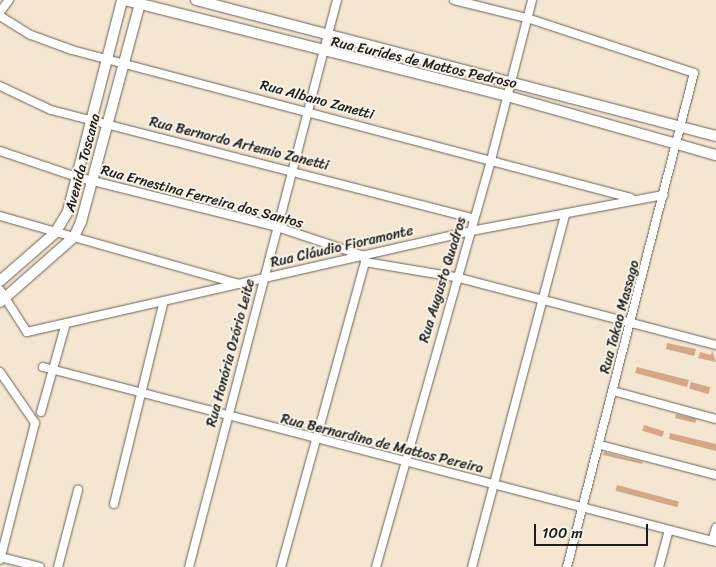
<!DOCTYPE html>
<html>
<head>
<meta charset="utf-8">
<style>
	body { margin:0 }
	#map { position:relative; width:716px; height:567px; overflow:hidden; background:#f5e6d1; font-family:Sriracha,sans-serif }
	div>[style] { position:absolute }
	[style*='--x'] { left:calc(var(--x)*1px); top:calc(var(--y)*1px); width:calc(var(--w)*1px); rotate:calc(var(--a)*1deg) }
	.building>* { inset:0; background:#d4a887; transform-origin:0 0 }
	.roads { filter:drop-shadow(0 0 1px #68635b) drop-shadow(0 0 1px #68635b) }
	.street>* { height:8px; margin:-4px; padding:0 4px; transform-origin:4px; border-radius:4px; background:#fff }
	.secondary>* { height:10px; margin:-5px; padding:0 5px; transform-origin:5px; border-radius:5px; background:#fff }
	span { translate:-50% -50%; white-space:nowrap; text-align:center; line-height:1.15; -webkit-text-stroke:4px #f7f3e8; paint-order:stroke }
	.street-label { font-size:14px; color:#1c1c1c }
	.scale { position:absolute; left:534px; top:524px; width:114px; height:22px; box-sizing:border-box; border:2px solid #1c1c1c; border-top:0; padding-left:6px; font-size:15px; line-height:18px; white-space:nowrap; color:#1c1c1c; -webkit-text-stroke:4px #f7f3e8; paint-order:stroke }
</style>
</head>
<body>
<div id="map">
	<div class="building">
		<div style="clip-path:polygon(667px 343px,696px 349px,694px 356px,666px 349px)"></div>
		<div style="clip-path:polygon(712px 350px,716px 362px,698px 358px,700px 352px,711px 355px)"></div>
		<div style="clip-path:polygon(637px 367px,689px 380px,687px 387px,635px 373px)"></div>
		<div style="left:691px;top:382px;width:20px;height:7px;rotate:15deg"></div>
		<div style="left:676px;top:414px;width:21px;height:4px;rotate:14deg"></div>
		<div style="left:644px;top:425px;width:21px;height:6px;rotate:17deg"></div>
		<div style="clip-path:polygon(670px 433px,716px 444px,716px 451px,669px 439px)"></div>
		<div style="clip-path:polygon(604px 452px,643px 462px,642px 464px,603px 455px)"></div>
		<div style="left:617px;top:485px;width:64px;height:6px;rotate:15deg"></div>
	</div>
	<div class="roads">
		<div class="street">
			<div style="--x:454;--y:0;--w:75;--a:13.9"></div>
			<div style="--x:527;--y:18;--w:176;--a:18.2"></div>
			<div style="--x:694;--y:73;--w:510;--a:104.42"></div>
			<div style="--x:0;--y:12;--w:15;--a:-53"></div>
			<div style="--x:0;--y:16;--w:36;--a:32"></div>
			<div style="--x:31;--y:35;--w:44;--a:20.1"></div>
			<div style="--x:72;--y:50;--w:578;--a:14.83"></div>
			<div style="--x:0;--y:86;--w:56;--a:25.2"></div>
			<div style="--x:51;--y:110;--w:437;--a:14.4"></div>
			<div style="--x:0;--y:151;--w:81;--a:18.7"></div>
			<div style="--x:77;--y:177;--w:206;--a:14"></div>
			<div style="--x:277;--y:227;--w:92;--a:18.4"></div>
			<div style="--x:364;--y:256;--w:6;--a:81"></div>
			<div style="--x:0;--y:216;--w:248;--a:15.9"></div>
			<div style="--x:365;--y:262;--w:91;--a:9.5"></div>
			<div style="--x:455;--y:277;--w:270;--a:14.6"></div>
			<div style="--x:0;--y:290;--w:50;--a:57.3"></div>
			<div style="--x:27;--y:332;--w:455;--a:-12.8"></div>
			<div style="--x:471;--y:231;--w:196;--a:-10.6"></div>
			<div style="--x:43;--y:367;--w:695;--a:14.58"></div>
			<div style="--x:0;--y:372;--w:62;--a:55.5"></div>
			<div style="--x:35;--y:423;--w:141;--a:104.3"></div>
			<div style="--x:613;--y:391;--w:107;--a:15.2"></div>
			<div style="--x:41;--y:412;--w:92;--a:-74.3"></div>
			<div style="--x:600;--y:445;--w:120;--a:14.5"></div>
			<div style="--x:114;--y:504;--w:209;--a:-76.2"></div>
			<div style="--x:712;--y:541;--w:14;--a:-73"></div>
			<div style="--x:0;--y:557;--w:41;--a:14"></div>
			<div style="--x:58;--y:567;--w:80;--a:-75.4"></div>
			<div style="--x:189;--y:567;--w:586;--a:-75.37"></div>
			<div style="--x:281;--y:567;--w:316;--a:-74.6"></div>
			<div style="--x:376;--y:567;--w:423;--a:-74.2"></div>
			<div style="--x:491;--y:160;--w:165;--a:-75.6"></div>
			<div style="--x:472;--y:567;--w:365;--a:-75.2"></div>
			<div style="--x:659;--y:567;--w:38;--a:-75"></div>
		</div>
		<div class="secondary">
			<div style="--x:125;--y:0;--w:394;--a:14.1"></div>
			<div style="--x:507;--y:96;--w:217;--a:15.8"></div>
			<div style="--x:196;--y:0;--w:537;--a:14.66"></div>
			<div style="--x:0;--y:281;--w:73;--a:-41.1"></div>
			<div style="--x:55;--y:233;--w:26;--a:-59"></div>
			<div style="--x:68;--y:211;--w:218;--a:-75.6"></div>
			<div style="--x:0;--y:302;--w:98;--a:-41.3"></div>
			<div style="--x:74;--y:237;--w:17;--a:-65"></div>
			<div style="--x:81;--y:222;--w:230;--a:-74.9"></div>
		</div>
	</div>
	<div class="street-label">
		<span style="left:424px;top:63px;rotate:13deg">Rua Eurídes de Mattos Pedroso</span>
		<span style="left:317px;top:100px;rotate:15deg">Rua Albano Zanetti</span>
		<span style="left:239px;top:144px;rotate:14deg">Rua Bernardo Artemio Zanetti</span>
		<span style="left:83px;top:163px;rotate:-75deg">Avenida Toscana</span>
		<span style="left:202px;top:197px;rotate:15deg">Rua Ernestina Ferreira dos Santos</span>
		<span style="left:342px;top:247px;rotate:-13deg">Rua Cláudio Fioramonte</span>
		<span style="left:443px;top:280px;rotate:-73deg">Rua Augusto Quadros</span>
		<span style="left:620px;top:317px;rotate:-75deg">Rua Takao Massago</span>
		<span style="left:231px;top:353px;rotate:-75deg">Rua Honória Ozório Leite</span>
		<span style="left:382px;top:444px;rotate:14deg">Rua Bernardino de Mattos Pereira</span>
	</div>
	<div class="scale">100 m</div>
</div>
</body>
</html>
